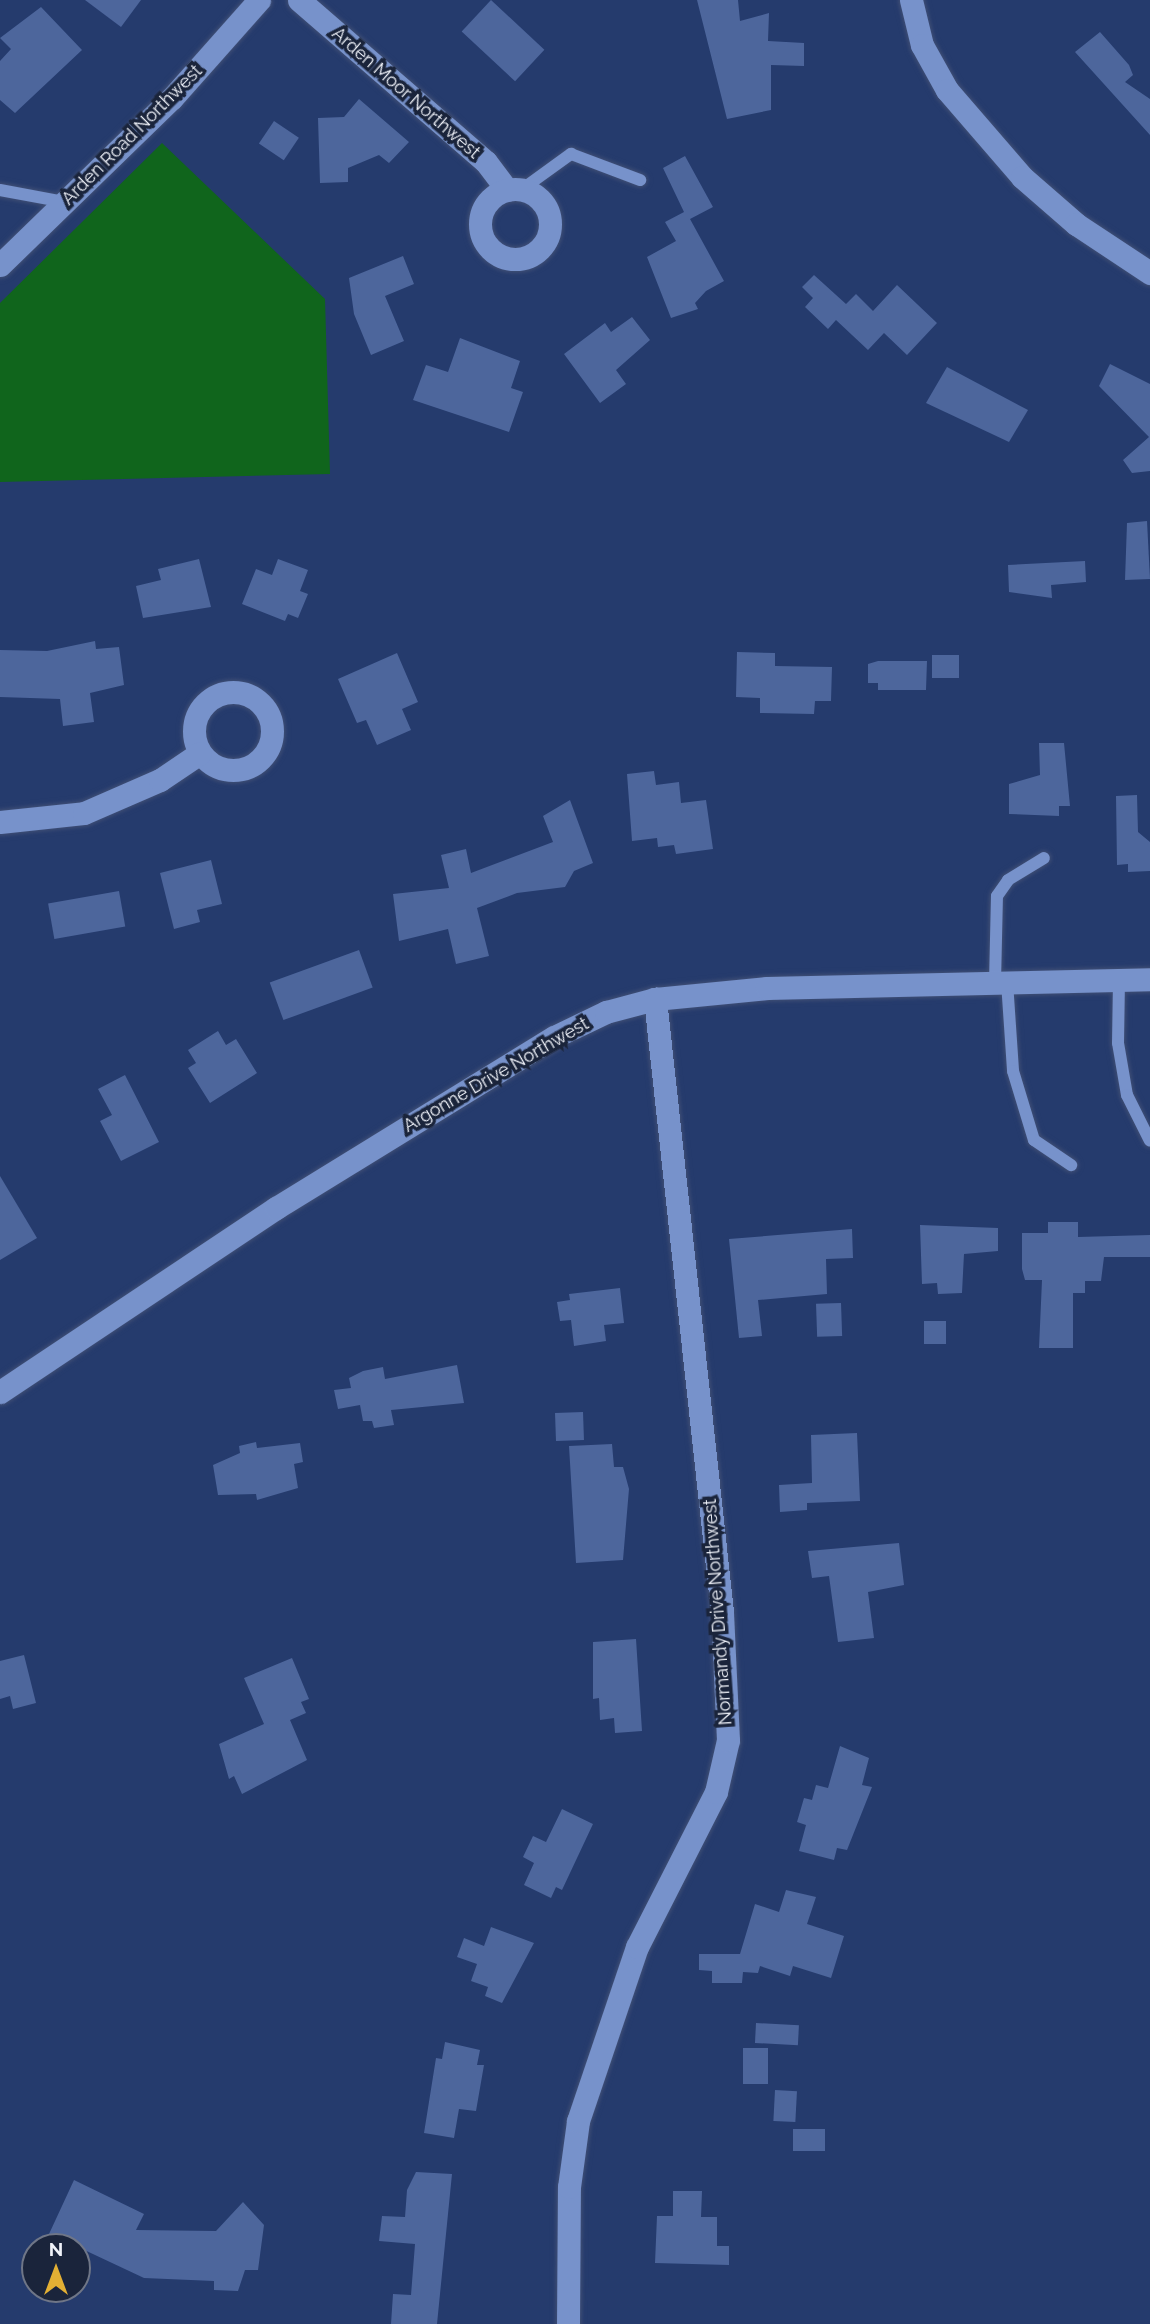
<!DOCTYPE html>
<html>
<head>
<meta charset="utf-8">
<style>
	body { margin:0 }
	#map { position:relative; width:1150px; height:2324px; overflow:hidden; background:#253b6d; font-family:Raleway,sans-serif }
	div>[style] { position:absolute }
	[style*='--x'] { left:calc(var(--x)*1px); top:calc(var(--y)*1px); width:calc(var(--w)*1px); rotate:calc(var(--a)*1deg) }
	.green>* { inset:0; background:#10651c }
	.building>* { inset:0; background:#4d669c; transform-origin:0 0 }
	.roads { filter:drop-shadow(0 0 2px #404f75) drop-shadow(0 0 2px #404f75) }
	.lane>* { height:12px; margin:-6px; padding:0 6px; transform-origin:6px; border-radius:6px; background:#7792cb }
	.street>* { height:23px; margin:-11.5px; padding:0 11.5px; transform-origin:11.5px; border-radius:11.5px; background:#7792cb }
	.street>.ring { margin:-11.5px; padding:0; box-sizing:content-box; background:none; border:23px solid #7792cb; border-radius:50% }
	span { translate:-50% -50%; white-space:nowrap; text-align:center; line-height:1.15; -webkit-text-stroke:7px #1a243b; paint-order:stroke }
	.street-label { font-size:18px; color:#eff2f9 }
	.north { position:absolute; left:21px; top:2233px; width:70px; height:70px; box-sizing:border-box; background:#1a243b; border:2px solid #6f7687; border-radius:50%; rotate:0deg; font-size:19px; font-weight:700; line-height:28px; text-align:center; color:#eff2f9 }
	.north::after { content:''; display:block; margin:auto; width:24px; height:32px; background:#e2af34; clip-path:polygon(50% 0,100% 100%,50% 72%,0 100%) }
</style>
</head>
<body>
<div id="map">
	<div class="green">
		<div style="clip-path:polygon(162px 143px,325px 299px,330px 474px,0 482px,0 303px)"></div>
	</div>
	<div class="building">
		<div style="clip-path:polygon(85px 0,141px 0,121px 27px)"></div>
		<div style="left:491px;top:0;width:73px;height:43px;rotate:43deg"></div>
		<div style="clip-path:polygon(697px 0,738px 0,740px 21px,769px 13px,768px 41px,804px 43px,804px 66px,771px 65px,771px 110px,727px 119px)"></div>
		<div style="clip-path:polygon(41px 7px,82px 50px,15px 113px,0 100px,0 61px,11px 49px,0 38px)"></div>
		<div style="clip-path:polygon(1100px 32px,1129px 65px,1133px 75px,1125px 82px,1150px 99px,1150px 135px,1075px 52px)"></div>
		<div style="clip-path:polygon(359px 99px,409px 142px,389px 163px,379px 155px,348px 168px,348px 182px,320px 183px,318px 118px,344px 117px)"></div>
		<div style="left:274px;top:121px;width:30px;height:27px;rotate:34deg"></div>
		<div style="clip-path:polygon(685px 156px,713px 207px,690px 219px,724px 281px,706px 291px,695px 303px,698px 309px,671px 318px,647px 257px,676px 241px,665px 222px,684px 212px,663px 168px)"></div>
		<div style="clip-path:polygon(403px 256px,414px 284px,385px 296px,404px 341px,371px 355px,354px 314px,349px 278px)"></div>
		<div style="clip-path:polygon(814px 275px,846px 304px,856px 294px,873px 311px,897px 285px,937px 323px,907px 355px,884px 333px,868px 350px,836px 320px,828px 329px,805px 307px,813px 298px,802px 287px)"></div>
		<div style="clip-path:polygon(632px 317px,650px 340px,616px 370px,626px 384px,600px 403px,564px 354px,605px 323px,611px 332px)"></div>
		<div style="clip-path:polygon(460px 338px,520px 361px,511px 388px,523px 392px,509px 432px,413px 400px,426px 365px,448px 372px)"></div>
		<div style="clip-path:polygon(1110px 364px,1150px 384px,1150px 471px,1132px 473px,1123px 460px,1149px 437px,1099px 386px)"></div>
		<div style="clip-path:polygon(947px 367px,1028px 410px,1009px 442px,926px 403px)"></div>
		<div style="clip-path:polygon(1147px 521px,1150px 579px,1125px 580px,1127px 523px)"></div>
		<div style="clip-path:polygon(199px 559px,211px 607px,143px 618px,136px 586px,161px 580px,158px 569px)"></div>
		<div style="clip-path:polygon(278px 559px,308px 570px,300px 591px,308px 594px,298px 618px,288px 614px,285px 621px,242px 604px,256px 569px,272px 575px)"></div>
		<div style="clip-path:polygon(1085px 561px,1086px 582px,1051px 585px,1052px 598px,1009px 592px,1008px 565px)"></div>
		<div style="clip-path:polygon(95px 641px,96px 649px,119px 647px,124px 685px,90px 693px,94px 722px,63px 726px,60px 699px,0 697px,0 650px,47px 651px)"></div>
		<div style="clip-path:polygon(737px 652px,775px 653px,775px 666px,832px 667px,831px 701px,815px 701px,814px 714px,760px 713px,760px 698px,736px 697px)"></div>
		<div style="clip-path:polygon(397px 653px,418px 702px,402px 709px,411px 730px,377px 745px,366px 720px,357px 723px,338px 679px)"></div>
		<div style="left:932px;top:655px;width:27px;height:23px"></div>
		<div style="clip-path:polygon(878px 661px,927px 661px,926px 690px,878px 690px,878px 683px,868px 683px,868px 664px)"></div>
		<div style="clip-path:polygon(1039px 743px,1064px 743px,1070px 806px,1059px 806px,1059px 816px,1009px 814px,1009px 784px,1040px 775px)"></div>
		<div style="clip-path:polygon(654px 771px,656px 785px,679px 782px,681px 803px,706px 800px,713px 849px,676px 854px,674px 845px,658px 847px,657px 838px,632px 841px,627px 774px)"></div>
		<div style="clip-path:polygon(1137px 795px,1138px 832px,1150px 842px,1150px 871px,1128px 872px,1128px 864px,1117px 865px,1116px 796px)"></div>
		<div style="clip-path:polygon(570px 800px,593px 863px,574px 871px,565px 887px,517px 893px,477px 908px,489px 956px,456px 964px,448px 929px,399px 941px,393px 894px,449px 888px,441px 855px,466px 849px,471px 873px,553px 842px,543px 816px)"></div>
		<div style="clip-path:polygon(211px 860px,222px 904px,197px 910px,200px 922px,174px 929px,160px 873px)"></div>
		<div style="left:119px;top:891px;width:36px;height:72px;rotate:80deg"></div>
		<div style="left:359px;top:950px;width:40px;height:95px;rotate:70deg"></div>
		<div style="clip-path:polygon(218px 1031px,226px 1045px,236px 1039px,257px 1073px,210px 1103px,188px 1068px,196px 1063px,188px 1050px)"></div>
		<div style="clip-path:polygon(125px 1075px,159px 1142px,121px 1161px,100px 1121px,112px 1115px,98px 1089px)"></div>
		<div style="clip-path:polygon(0 1176px,37px 1238px,0 1260px)"></div>
		<div style="clip-path:polygon(1048px 1222px,1078px 1222px,1078px 1237px,1150px 1235px,1150px 1257px,1104px 1257px,1101px 1281px,1085px 1281px,1085px 1293px,1073px 1293px,1073px 1348px,1039px 1348px,1042px 1280px,1025px 1280px,1022px 1269px,1022px 1233px,1048px 1233px)"></div>
		<div style="clip-path:polygon(920px 1225px,998px 1228px,998px 1251px,964px 1254px,962px 1293px,938px 1294px,937px 1283px,922px 1284px)"></div>
		<div style="clip-path:polygon(852px 1229px,853px 1258px,826px 1259px,827px 1294px,758px 1300px,762px 1336px,739px 1338px,729px 1239px)"></div>
		<div style="clip-path:polygon(620px 1288px,624px 1323px,604px 1325px,606px 1341px,574px 1346px,571px 1320px,560px 1321px,557px 1302px,570px 1300px,569px 1294px)"></div>
		<div style="left:841px;top:1303px;width:33px;height:25px;rotate:88deg"></div>
		<div style="left:924px;top:1321px;width:22px;height:23px"></div>
		<div style="clip-path:polygon(457px 1365px,464px 1403px,391px 1410px,394px 1425px,374px 1428px,372px 1421px,363px 1421px,360px 1405px,338px 1409px,334px 1390px,351px 1388px,349px 1378px,363px 1371px,383px 1367px,385px 1379px)"></div>
		<div style="left:583px;top:1412px;width:28px;height:28px;rotate:88deg"></div>
		<div style="clip-path:polygon(857px 1433px,860px 1501px,807px 1503px,807px 1510px,780px 1512px,779px 1485px,812px 1483px,811px 1435px)"></div>
		<div style="clip-path:polygon(256px 1442px,257px 1448px,300px 1443px,303px 1462px,294px 1464px,298px 1488px,257px 1500px,256px 1494px,218px 1495px,213px 1465px,240px 1453px,239px 1446px)"></div>
		<div style="clip-path:polygon(612px 1444px,614px 1467px,623px 1467px,629px 1489px,623px 1560px,576px 1563px,569px 1446px)"></div>
		<div style="clip-path:polygon(899px 1543px,904px 1585px,868px 1592px,874px 1638px,838px 1642px,829px 1576px,812px 1578px,808px 1551px)"></div>
		<div style="clip-path:polygon(636px 1639px,642px 1731px,615px 1733px,614px 1718px,600px 1720px,599px 1698px,593px 1699px,593px 1642px)"></div>
		<div style="clip-path:polygon(24px 1655px,36px 1703px,13px 1709px,10px 1696px,0 1699px,0 1661px)"></div>
		<div style="clip-path:polygon(292px 1658px,309px 1699px,301px 1702px,306px 1713px,290px 1720px,307px 1760px,242px 1794px,234px 1776px,229px 1779px,219px 1744px,264px 1724px,244px 1678px)"></div>
		<div style="clip-path:polygon(840px 1746px,869px 1758px,862px 1785px,872px 1787px,847px 1850px,837px 1848px,834px 1860px,799px 1851px,806px 1825px,797px 1822px,804px 1798px,812px 1800px,816px 1785px,828px 1788px)"></div>
		<div style="clip-path:polygon(562px 1809px,593px 1824px,562px 1890px,556px 1887px,551px 1898px,524px 1885px,534px 1863px,523px 1857px,533px 1836px,546px 1842px)"></div>
		<div style="clip-path:polygon(786px 1890px,816px 1897px,807px 1924px,844px 1936px,831px 1978px,793px 1966px,790px 1976px,760px 1966px,758px 1973px,743px 1972px,742px 1983px,712px 1983px,712px 1971px,699px 1970px,699px 1954px,740px 1954px,755px 1904px,779px 1912px)"></div>
		<div style="clip-path:polygon(491px 1927px,534px 1943px,502px 2003px,485px 1996px,488px 1987px,471px 1981px,477px 1964px,457px 1957px,464px 1938px,484px 1946px)"></div>
		<div style="left:756px;top:2023px;width:43px;height:20px;rotate:3deg"></div>
		<div style="clip-path:polygon(445px 2042px,480px 2050px,477px 2065px,484px 2065px,476px 2111px,459px 2109px,454px 2138px,424px 2133px,436px 2058px,442px 2059px)"></div>
		<div style="left:743px;top:2048px;width:25px;height:36px"></div>
		<div style="left:775px;top:2090px;width:22px;height:31px;rotate:3deg"></div>
		<div style="left:825px;top:2129px;width:22px;height:32px;rotate:90deg"></div>
		<div style="clip-path:polygon(416px 2172px,452px 2174px,437px 2324px,391px 2324px,393px 2294px,411px 2295px,415px 2244px,379px 2241px,382px 2216px,405px 2217px,407px 2190px)"></div>
		<div style="clip-path:polygon(74px 2180px,144px 2214px,136px 2230px,216px 2231px,243px 2202px,264px 2225px,258px 2270px,245px 2270px,238px 2291px,214px 2290px,214px 2281px,144px 2278px,78px 2247px,43px 2247px)"></div>
		<div style="clip-path:polygon(673px 2191px,702px 2191px,701px 2217px,717px 2217px,717px 2246px,729px 2246px,729px 2265px,655px 2263px,657px 2216px,673px 2216px)"></div>
	</div>
	<div class="roads">
		<div class="lane">
			<div style="--x:0;--y:190;--w:65;--a:10.6"></div>
			<div style="--x:521;--y:190;--w:62;--a:-35.8"></div>
			<div style="--x:571;--y:154;--w:74;--a:20.6"></div>
			<div style="--x:1119;--y:980;--w:63;--a:90.9"></div>
			<div style="--x:1118;--y:1043;--w:53;--a:80.2"></div>
			<div style="--x:1127;--y:1095;--w:51;--a:63.4"></div>
			<div style="--x:1007;--y:982;--w:89;--a:86.1"></div>
			<div style="--x:1013;--y:1071;--w:72;--a:73.1"></div>
			<div style="--x:1034;--y:1140;--w:45;--a:34"></div>
			<div style="--x:995;--y:983;--w:87;--a:-88.7"></div>
			<div style="--x:997;--y:896;--w:19;--a:-55"></div>
			<div style="--x:1008;--y:880;--w:42;--a:-31.4"></div>
		</div>
		<div class="street">
			<div style="--x:299;--y:0;--w:247;--a:40.9"></div>
			<div style="--x:486;--y:162;--w:35;--a:53"></div>
			<div style="--x:911;--y:0;--w:46;--a:76.3"></div>
			<div style="--x:922;--y:45;--w:51;--a:60.9"></div>
			<div style="--x:947;--y:90;--w:115;--a:49.2"></div>
			<div style="--x:1022;--y:177;--w:72;--a:41"></div>
			<div style="--x:1076;--y:224;--w:89;--a:33.5"></div>
			<div class="ring" style="left:480px;top:189px;width:47px;height:47px"></div>
			<div style="--x:0;--y:265;--w:240;--a:-44.2"></div>
			<div style="--x:172;--y:98;--w:131;--a:-48.4"></div>
			<div class="ring" style="left:194px;top:692px;width:55px;height:55px"></div>
			<div style="--x:0;--y:822;--w:84;--a:-6.1"></div>
			<div style="--x:84;--y:813;--w:83;--a:-23.5"></div>
			<div style="--x:160;--y:780;--w:48;--a:-34"></div>
			<div style="--x:0;--y:1392;--w:332;--a:-33.7"></div>
			<div style="--x:276;--y:1208;--w:326;--a:-31.6"></div>
			<div style="--x:554;--y:1037;--w:58;--a:-25.7"></div>
			<div style="--x:606;--y:1012;--w:51;--a:-14.9"></div>
			<div style="--x:655;--y:999;--w:113;--a:-5.6"></div>
			<div style="--x:767;--y:988;--w:383;--a:-1.3"></div>
			<div style="--x:568;--y:2324;--w:137;--a:-89.6"></div>
			<div style="--x:569;--y:2187;--w:67;--a:-82.2"></div>
			<div style="--x:578;--y:2121;--w:184;--a:-71.3"></div>
			<div style="--x:637;--y:1947;--w:174;--a:-63"></div>
			<div style="--x:716;--y:1792;--w:53;--a:-77"></div>
			<div style="--x:728;--y:1740;--w:128;--a:-92.7"></div>
			<div style="--x:722;--y:1612;--w:617;--a:-96.24"></div>
		</div>
	</div>
	<div class="street-label">
		<span style="left:406px;top:93px;rotate:41deg">Arden Moor Northwest</span>
		<span style="left:132px;top:135px;rotate:-45deg">Arden Road Northwest</span>
		<span style="left:496px;top:1075px;rotate:-30deg">Argonne Drive Northwest</span>
		<span style="left:718px;top:1612px;rotate:-94deg">Normandy Drive Northwest</span>
	</div>
	<div class="north">N</div>
</div>
</body>
</html>
